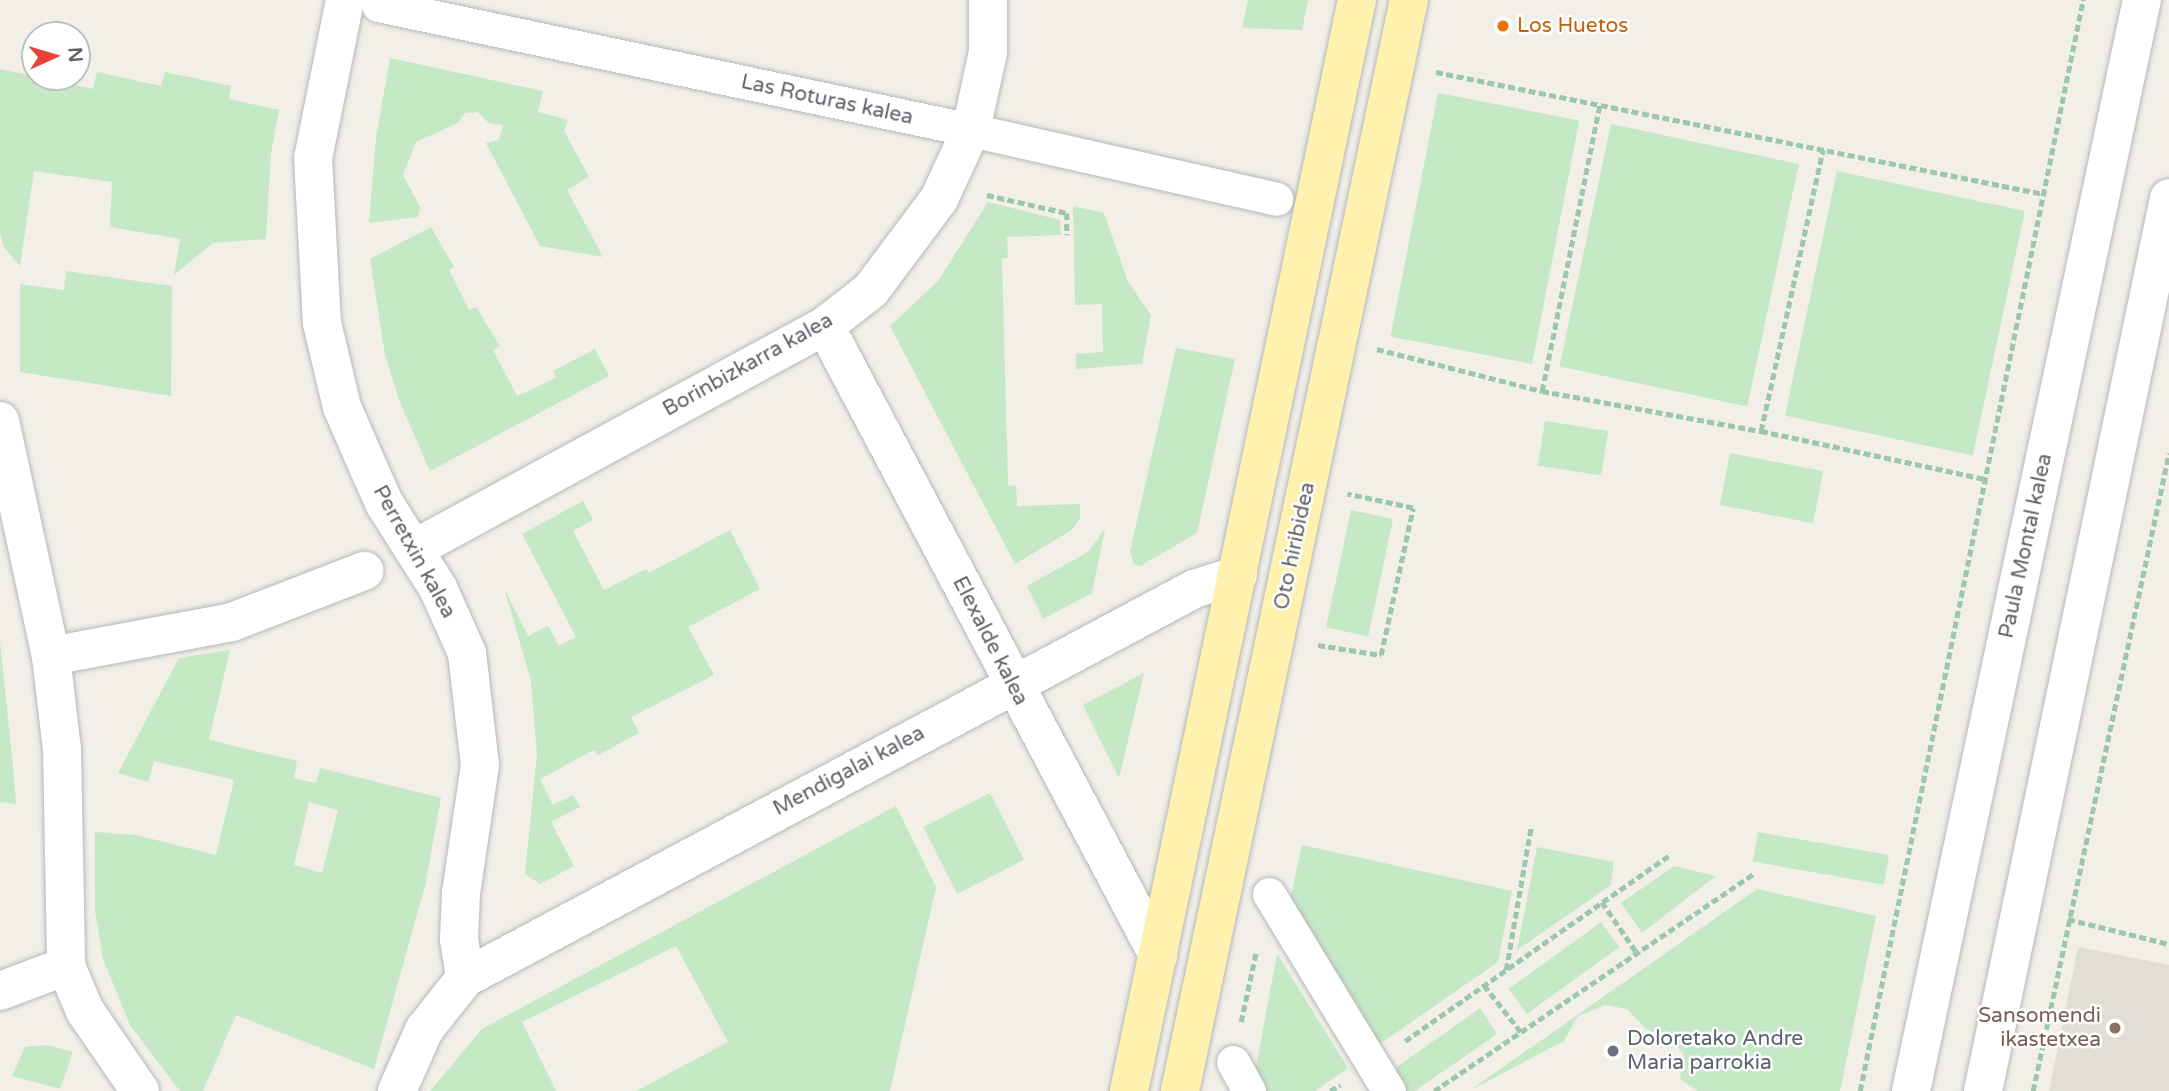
<!DOCTYPE html>
<html>
<head>
<meta charset="utf-8">
<style>
	body { margin:0 }
	#map { position:relative; width:2169px; height:1091px; overflow:hidden; background:#f1efe8; font-family:"Varela Round",sans-serif }
	div>[style] { position:absolute }
	[style*='--x'] { left:calc(var(--x)*1px); top:calc(var(--y)*1px); width:calc(var(--w)*1px); rotate:calc(var(--a)*1deg) }
	.education>* { inset:0; background:#e1ded6 }
	.green>* { inset:0; background:#c5e8c5; transform-origin:0 0 }
	.path>* { height:4.5px; margin-top:-2.25px; transform-origin:0; background:repeating-linear-gradient(90deg,#9cc7a9 0 7px,transparent 0 10.5px) }
	.roads { filter:drop-shadow(0 0 2px #b5b8bc) drop-shadow(0 0 2px #b5b8bc) }
	.pedestrian>* { height:33px; margin:-16.5px; padding:0 16.5px; transform-origin:16.5px; border-radius:16.5px; background:#fff }
	.minor>* { height:38px; margin:-19px; padding:0 19px; transform-origin:19px; border-radius:19px; background:#fff }
	.primary>* { height:38px; margin:-19px; padding:0 19px; transform-origin:19px; border-radius:19px; background:#fff2af }
	.dots>* { width:19px; height:19px; translate:-50% -50%; box-sizing:border-box; border:4px solid #fff; border-radius:50% }
	span { translate:-50% -50%; white-space:nowrap; text-align:center; line-height:1.15; -webkit-text-stroke:5px #fff; paint-order:stroke }
	.food-label { font-size:21px; color:#c56008 }
	.left { translate:0 -50%; text-align:left }
	.street-label { font-size:21px; color:#5f6368 }
	.education-label { font-size:21px; color:#785e54 }
	.right { translate:-100% -50%; text-align:right }
	.worship-label { font-size:21px; color:#5b616d }
	.north { position:absolute; left:21px; top:21px; width:70px; height:70px; box-sizing:border-box; background:#fff; border:2px solid #bfc1c3; border-radius:50%; rotate:86deg; font-size:19px; font-weight:700; line-height:28px; text-align:center; color:#5f6368 }
	.north::after { content:''; display:block; margin:auto; width:24px; height:32px; background:#ea4335; clip-path:polygon(50% 0,100% 100%,50% 72%,0 100%) }
</style>
</head>
<body>
<div id="map">
	<div class="education">
		<div style="clip-path:polygon(2078px 947px,2169px 965px,2169px 1091px,2049px 1091px)"></div>
	</div>
	<div class="green">
		<div style="clip-path:polygon(1248px 0,1308px 0,1302px 30px,1242px 28px)"></div>
		<div style="clip-path:polygon(390px 58px,543px 91px,538px 112px,568px 120px,564px 131px,589px 177px,567px 190px,603px 257px,540px 246px,486px 143px,499px 140px,503px 125px,489px 123px,478px 112px,465px 113px,458px 123px,416px 142px,403px 175px,420px 207px,418px 217px,369px 223px,376px 138px)"></div>
		<div style="clip-path:polygon(0 69px,93px 89px,97px 72px,161px 86px,165px 72px,231px 86px,229px 99px,279px 110px,271px 153px,266px 239px,213px 243px,174px 275px,180px 239px,110px 227px,112px 182px,34px 171px,20px 266px,4px 247px,0 233px)"></div>
		<div style="left:1438px;top:93px;width:144px;height:248px;rotate:11deg"></div>
		<div style="left:1611px;top:124px;width:192px;height:248px;rotate:12deg"></div>
		<div style="left:1837px;top:171px;width:192px;height:250px;rotate:12deg"></div>
		<div style="clip-path:polygon(988px 202px,1060px 220px,1061px 235px,1007px 237px,1008px 258px,1002px 258px,1008px 485px,1016px 486px,1017px 506px,1080px 504px,1080px 518px,1072px 530px,1015px 564px,890px 326px,938px 281px)"></div>
		<div style="clip-path:polygon(1073px 206px,1104px 213px,1128px 282px,1151px 315px,1142px 364px,1076px 369px,1076px 354px,1103px 352px,1102px 304px,1075px 305px)"></div>
		<div style="clip-path:polygon(431px 227px,454px 267px,449px 270px,469px 310px,476px 307px,500px 346px,493px 350px,517px 396px,556px 378px,553px 371px,595px 349px,609px 376px,430px 471px,399px 400px,385px 355px,370px 259px)"></div>
		<div style="clip-path:polygon(66px 271px,172px 286px,171px 396px,20px 372px,20px 284px,64px 290px)"></div>
		<div style="clip-path:polygon(1176px 348px,1235px 359px,1197px 533px,1140px 566px,1134px 564px,1130px 552px)"></div>
		<div style="left:1545px;top:421px;width:64px;height:45px;rotate:9deg"></div>
		<div style="left:1730px;top:453px;width:95px;height:53px;rotate:11deg"></div>
		<div style="clip-path:polygon(583px 501px,593px 520px,573px 531px,604px 590px,646px 569px,649px 573px,730px 530px,760px 589px,688px 627px,714px 675px,631px 717px,639px 733px,598px 755px,594px 750px,540px 779px,553px 805px,573px 795px,580px 807px,551px 822px,574px 866px,540px 884px,525px 874px,537px 755px,531px 681px,504px 588px,528px 636px,548px 626px,559px 646px,576px 637px,522px 534px)"></div>
		<div style="left:1351px;top:510px;width:43px;height:120px;rotate:12deg"></div>
		<div style="clip-path:polygon(1105px 529px,1092px 593px,1043px 619px,1027px 586px,1088px 552px)"></div>
		<div style="clip-path:polygon(0 641px,13px 767px,16px 804px,0 802px)"></div>
		<div style="clip-path:polygon(evenodd,230px 650px,209px 740px,297px 761px,294px 778px,316px 783px,320px 768px,441px 798px,425px 886px,374px 1069px,236px 1015px,203px 1091px,180px 1091px,130px 1025px,103px 959px,95px 911px,95px 832px,136px 835px,216px 855px,234px 780px,154px 761px,148px 782px,118px 773px,179px 658px,230px 650px,309px 802px,338px 810px,322px 873px,294px 865px,309px 802px)"></div>
		<div style="clip-path:polygon(1144px 673px,1119px 778px,1083px 705px)"></div>
		<div style="left:990px;top:793px;width:75px;height:75px;rotate:63deg"></div>
		<div style="clip-path:polygon(896px 806px,936px 887px,890px 1091px,636px 1091px,728px 1042px,676px 946px,522px 1022px,556px 1091px,430px 1091px,482px 1029px)"></div>
		<div style="left:1758px;top:832px;width:133px;height:30px;rotate:10deg"></div>
		<div style="clip-path:polygon(1302px 845px,1512px 891px,1498px 962px,1377px 1046px,1289px 905px)"></div>
		<div style="clip-path:polygon(1537px 847px,1614px 862px,1611px 885px,1517px 950px)"></div>
		<div style="clip-path:polygon(1674px 866px,1716px 876px,1642px 933px,1621px 903px)"></div>
		<div style="clip-path:polygon(1757px 889px,1876px 916px,1840px 1091px,1698px 1091px,1680px 1079px,1684px 1056px,1672px 1038px,1647px 1030px,1627px 1009px,1605px 1005px,1578px 1016px,1564px 1041px,1469px 1091px)"></div>
		<div style="left:1601px;top:922px;width:31px;height:114px;rotate:54deg"></div>
		<div style="clip-path:polygon(1277px 954px,1348px 1068px,1315px 1091px,1262px 1091px,1254px 1078px)"></div>
		<div style="clip-path:polygon(1480px 1008px,1497px 1034px,1415px 1091px,1405px 1091px,1391px 1071px)"></div>
		<div style="clip-path:polygon(46px 1045px,73px 1052px,60px 1089px,12px 1076px,25px 1047px)"></div>
	</div>
	<div class="path">
		<div style="--x:1436;--y:72;--w:619;--a:11.36"></div>
		<div style="--x:987;--y:195;--w:82;--a:12.7"></div>
		<div style="--x:1067;--y:213;--w:22;--a:90"></div>
		<div style="--x:1377;--y:349;--w:170;--a:14.3"></div>
		<div style="--x:1542;--y:391;--w:223;--a:10.4"></div>
		<div style="--x:1761;--y:431;--w:228;--a:12.1"></div>
		<div style="--x:1542;--y:391;--w:293;--a:-78.6"></div>
		<div style="--x:1761;--y:431;--w:288;--a:-77.6"></div>
		<div style="--x:1318;--y:645;--w:64;--a:9"></div>
		<div style="--x:1381;--y:655;--w:150;--a:-77.7"></div>
		<div style="--x:1413;--y:508;--w:67;--a:-168"></div>
		<div style="--x:1602;--y:902;--w:62;--a:55.5"></div>
		<div style="--x:2068;--y:919;--w:104;--a:13.9"></div>
		<div style="--x:1506;--y:970;--w:145;--a:-80.1"></div>
		<div style="--x:1484;--y:985;--w:60;--a:51.8"></div>
		<div style="--x:1241;--y:1022;--w:72;--a:-77.9"></div>
		<div style="--x:1405;--y:1041;--w:322;--a:-35.1"></div>
		<div style="--x:1330;--y:1091;--w:12;--a:-31"></div>
		<div style="--x:1434;--y:1091;--w:386;--a:-34.2"></div>
		<div style="--x:1860;--y:1091;--w:1114;--a:-78.45"></div>
		<div style="--x:2033;--y:1091;--w:652;--a:-77.97"></div>
	</div>
	<div class="roads">
		<div class="pedestrian">
			<div style="--x:378;--y:5;--w:606;--a:11.9"></div>
			<div style="--x:971;--y:130;--w:313;--a:12.7"></div>
			<div style="--x:1269;--y:894;--w:231;--a:58.7"></div>
			<div style="--x:1233;--y:1062;--w:33;--a:61"></div>
		</div>
		<div class="minor">
			<div style="--x:345;--y:0;--w:161;--a:101.4"></div>
			<div style="--x:313;--y:158;--w:165;--a:86.9"></div>
			<div style="--x:322;--y:323;--w:86;--a:76.6"></div>
			<div style="--x:342;--y:407;--w:68;--a:66.5"></div>
			<div style="--x:369;--y:469;--w:37;--a:66"></div>
			<div style="--x:384;--y:503;--w:101;--a:57.6"></div>
			<div style="--x:438;--y:588;--w:71;--a:66"></div>
			<div style="--x:467;--y:653;--w:113;--a:83.4"></div>
			<div style="--x:480;--y:765;--w:129;--a:98.4"></div>
			<div style="--x:461;--y:893;--w:46;--a:92.5"></div>
			<div style="--x:459;--y:939;--w:39;--a:81"></div>
			<div style="--x:825;--y:326;--w:712;--a:62.1"></div>
			<div style="--x:0;--y:421;--w:240;--a:77.8"></div>
			<div style="--x:51;--y:656;--w:94;--a:83.3"></div>
			<div style="--x:62;--y:749;--w:217;--a:88.9"></div>
			<div style="--x:66;--y:966;--w:49;--a:67.1"></div>
			<div style="--x:85;--y:1011;--w:97;--a:55.5"></div>
			<div style="--x:414;--y:549;--w:468;--a:-28.5"></div>
			<div style="--x:825;--y:326;--w:58;--a:-38"></div>
			<div style="--x:871;--y:290;--w:114;--a:-53.2"></div>
			<div style="--x:939;--y:199;--w:76;--a:-65.1"></div>
			<div style="--x:971;--y:130;--w:80;--a:-77.7"></div>
			<div style="--x:988;--y:52;--w:52;--a:-90"></div>
			<div style="--x:51;--y:656;--w:184;--a:-10.6"></div>
			<div style="--x:232;--y:622;--w:142;--a:-21.1"></div>
			<div style="--x:0;--y:991;--w:71;--a:-20.7"></div>
			<div style="--x:397;--y:1091;--w:67;--a:-66.1"></div>
			<div style="--x:424;--y:1030;--w:66;--a:-51.7"></div>
			<div style="--x:465;--y:978;--w:826;--a:-28.08"></div>
			<div style="--x:1194;--y:589;--w:46;--a:-17.7"></div>
			<div style="--x:1911;--y:1091;--w:1115;--a:-78.05"></div>
			<div style="--x:1983;--y:1091;--w:912;--a:-78.23"></div>
		</div>
		<div class="primary">
			<div style="--x:1129;--y:1091;--w:1115;--a:-78.2"></div>
			<div style="--x:1180;--y:1091;--w:1115;--a:-78.15"></div>
		</div>
	</div>
	<div class="dots">
		<div style="left:1503px;top:26px;background:#e8710a"></div>
		<div style="left:2115px;top:1028px;background:#8d6e63"></div>
		<div style="left:1613px;top:1051px;background:#6b7280"></div>
	</div>
	<div class="food-label">
		<span class="left" style="left:1517px;top:26px">Los Huetos</span>
	</div>
	<div class="street-label">
		<span style="left:827px;top:100px;rotate:12deg">Las Roturas kalea</span>
		<span style="left:748px;top:365px;rotate:-29deg">Borinbizkarra kalea</span>
		<span style="left:1295px;top:546px;rotate:-78deg">Oto hiribidea</span>
		<span style="left:2026px;top:546px;rotate:-78deg">Paula Montal kalea</span>
		<span style="left:414px;top:552px;rotate:61deg">Perretxin kalea</span>
		<span style="left:990px;top:641px;rotate:63deg">Elexalde kalea</span>
		<span style="left:849px;top:771px;rotate:-28deg">Mendigalai kalea</span>
	</div>
	<div class="education-label">
		<span class="right" style="left:2101px;top:1028px">Sansomendi<br>ikastetxea</span>
	</div>
	<div class="worship-label">
		<span class="left" style="left:1627px;top:1051px">Doloretako Andre<br>Maria parrokia</span>
	</div>
	<div class="north">N</div>
</div>
</body>
</html>
